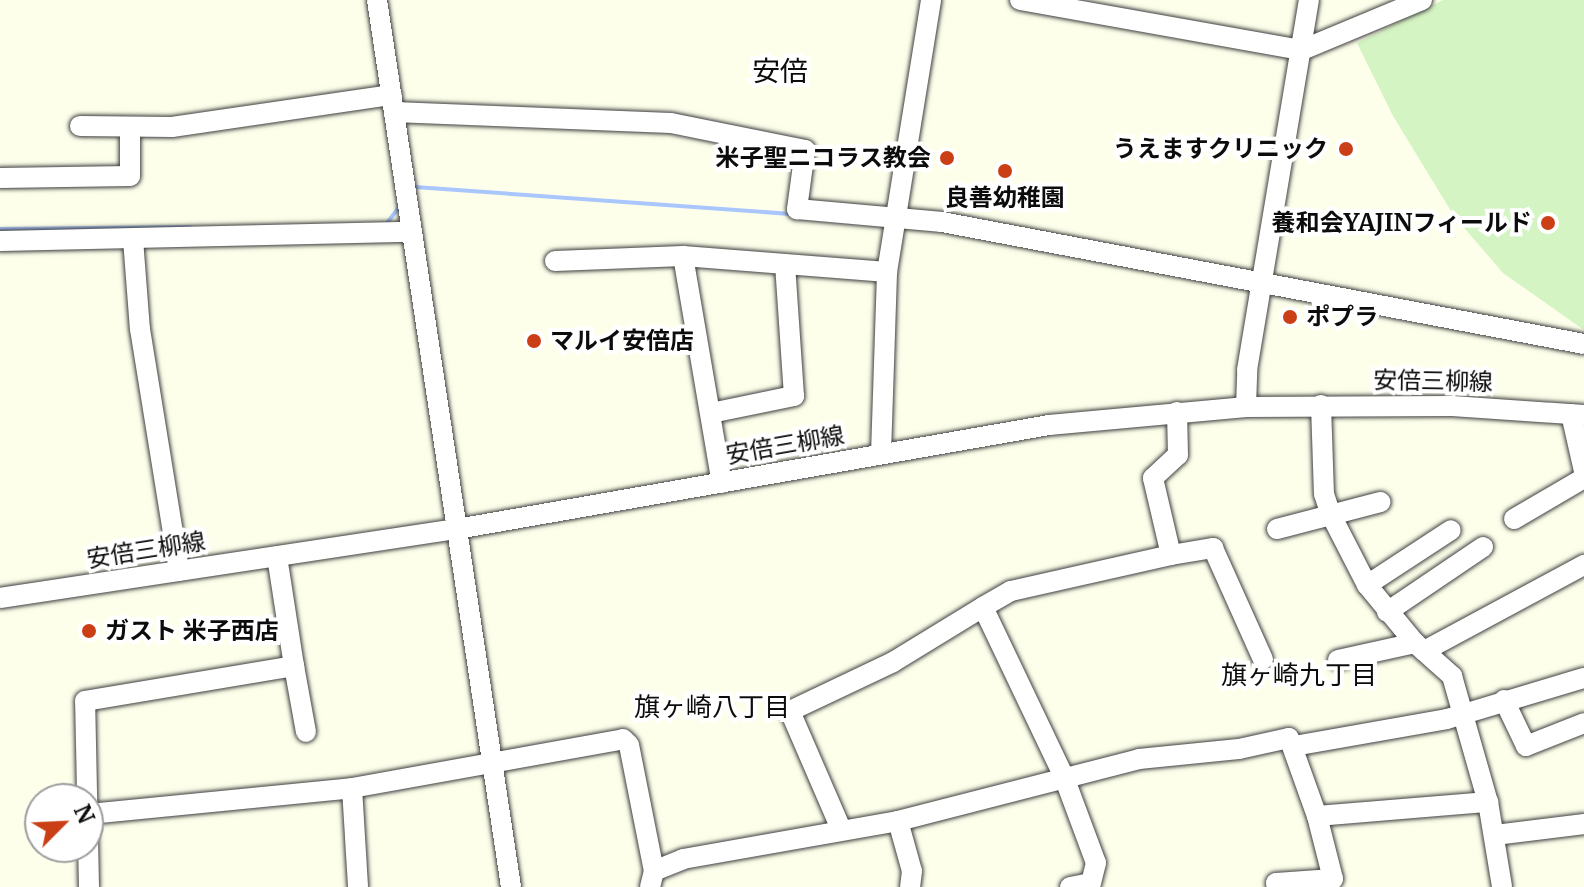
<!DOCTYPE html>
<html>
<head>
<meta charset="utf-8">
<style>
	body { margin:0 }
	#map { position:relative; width:1584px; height:887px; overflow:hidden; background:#fdffeb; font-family:Merriweather,"Noto Sans JP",serif }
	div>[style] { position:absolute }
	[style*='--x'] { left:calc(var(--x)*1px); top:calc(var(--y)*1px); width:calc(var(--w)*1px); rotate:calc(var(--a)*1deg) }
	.pitch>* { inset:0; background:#d5f4c3 }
	.stream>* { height:4px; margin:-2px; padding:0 2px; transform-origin:2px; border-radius:2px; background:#a9c6fd }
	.roads { filter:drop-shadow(0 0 2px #3f3f3f) drop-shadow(0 0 2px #3f3f3f) }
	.minor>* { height:20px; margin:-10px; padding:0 10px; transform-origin:10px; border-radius:10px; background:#fff }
	.dots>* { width:22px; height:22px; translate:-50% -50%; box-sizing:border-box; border:4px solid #fff; border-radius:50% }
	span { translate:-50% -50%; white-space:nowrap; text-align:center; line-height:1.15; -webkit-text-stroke:8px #fff; paint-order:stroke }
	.poi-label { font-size:24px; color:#0c0c0c; font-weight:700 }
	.right { translate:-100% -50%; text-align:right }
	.left { translate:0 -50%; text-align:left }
	.street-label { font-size:24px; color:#0c0c0c }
	.neighbourhood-label { font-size:26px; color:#0c0c0c }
	.quarter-label { font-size:28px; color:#0c0c0c }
	.north { position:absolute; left:24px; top:783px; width:80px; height:80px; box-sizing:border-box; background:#fff; border:2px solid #9e9e9e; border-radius:50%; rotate:66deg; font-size:22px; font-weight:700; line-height:32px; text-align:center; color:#0c0c0c }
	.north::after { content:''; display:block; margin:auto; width:28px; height:36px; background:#ca3f16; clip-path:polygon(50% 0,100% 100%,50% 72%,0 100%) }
</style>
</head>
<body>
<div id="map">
	<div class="pitch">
		<div style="clip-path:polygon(1443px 0,1584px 0,1584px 330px,1503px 273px,1454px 216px,1393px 116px,1357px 43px)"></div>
	</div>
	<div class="stream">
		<div style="--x:415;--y:187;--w:376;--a:4.1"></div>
		<div style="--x:387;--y:223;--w:20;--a:-53"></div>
		<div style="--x:0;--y:229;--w:190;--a:-0.6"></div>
	</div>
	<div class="roads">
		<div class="minor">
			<div style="--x:377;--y:0;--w:897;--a:81.41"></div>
			<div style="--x:1020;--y:0;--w:286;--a:10.1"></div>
			<div style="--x:1302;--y:50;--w:130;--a:-22.6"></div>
			<div style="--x:394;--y:112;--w:277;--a:2.3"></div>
			<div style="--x:671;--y:123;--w:137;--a:11.4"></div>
			<div style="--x:805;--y:150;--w:60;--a:97.7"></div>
			<div style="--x:797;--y:209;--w:146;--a:5.1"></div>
			<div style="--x:942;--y:222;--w:653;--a:10.76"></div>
			<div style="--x:80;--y:126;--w:92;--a:0.6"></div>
			<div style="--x:172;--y:127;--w:222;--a:-8.3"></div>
			<div style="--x:0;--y:178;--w:130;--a:-0.9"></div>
			<div style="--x:130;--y:176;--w:49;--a:-90"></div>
			<div style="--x:133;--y:239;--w:90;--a:85.6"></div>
			<div style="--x:140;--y:329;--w:245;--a:80.8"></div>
			<div style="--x:0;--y:241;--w:411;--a:-1.3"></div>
			<div style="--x:683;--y:256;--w:230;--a:80.3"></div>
			<div style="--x:555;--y:261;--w:128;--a:-2.2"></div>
			<div style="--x:683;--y:256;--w:205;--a:4.5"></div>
			<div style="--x:887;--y:272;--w:276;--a:-80.8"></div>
			<div style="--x:1321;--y:405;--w:89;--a:88.1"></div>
			<div style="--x:1324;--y:494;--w:22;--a:72"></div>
			<div style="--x:1331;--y:515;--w:79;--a:62.8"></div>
			<div style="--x:1367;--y:585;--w:75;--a:50.4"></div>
			<div style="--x:1415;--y:643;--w:50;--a:41.7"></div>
			<div style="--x:1452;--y:676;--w:131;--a:74.1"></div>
			<div style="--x:1488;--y:802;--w:86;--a:80.6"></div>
			<div style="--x:1246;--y:407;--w:37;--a:-88"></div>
			<div style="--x:1247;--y:370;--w:375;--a:-80.5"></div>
			<div style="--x:711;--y:413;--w:85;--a:-11.6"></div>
			<div style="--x:794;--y:396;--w:132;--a:-93.9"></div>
			<div style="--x:1571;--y:414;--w:58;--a:77.2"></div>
			<div style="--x:881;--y:454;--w:182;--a:-88.1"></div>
			<div style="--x:1514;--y:519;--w:81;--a:-30.4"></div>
			<div style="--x:1277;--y:529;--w:107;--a:-14.6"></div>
			<div style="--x:1171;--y:555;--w:43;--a:-9.5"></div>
			<div style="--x:1213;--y:548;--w:122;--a:65.8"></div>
			<div style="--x:1367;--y:585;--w:100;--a:-33.2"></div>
			<div style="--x:0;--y:598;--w:462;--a:-8.6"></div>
			<div style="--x:457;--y:529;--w:601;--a:-9.96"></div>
			<div style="--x:1049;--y:425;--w:198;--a:-5.2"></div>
			<div style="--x:1246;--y:407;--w:206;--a:-0.3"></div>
			<div style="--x:1452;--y:406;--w:132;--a:3.9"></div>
			<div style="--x:1387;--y:612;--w:116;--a:-34.1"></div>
			<div style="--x:1424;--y:651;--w:182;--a:-28.3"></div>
			<div style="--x:1338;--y:660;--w:79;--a:-12.4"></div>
			<div style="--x:294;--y:666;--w:67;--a:79.7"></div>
			<div style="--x:1504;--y:700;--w:51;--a:64.4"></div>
			<div style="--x:1526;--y:746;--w:62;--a:-21.6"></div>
			<div style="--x:1294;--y:746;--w:155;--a:-10"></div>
			<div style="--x:1447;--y:719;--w:143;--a:-16.7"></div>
			<div style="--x:352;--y:788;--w:275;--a:-10.2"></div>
			<div style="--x:623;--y:739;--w:8;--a:45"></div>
			<div style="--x:629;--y:745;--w:128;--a:78.8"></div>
			<div style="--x:89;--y:814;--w:264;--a:-5.6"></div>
			<div style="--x:352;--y:788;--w:99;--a:86.5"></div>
			<div style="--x:1317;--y:816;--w:172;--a:-4.7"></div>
			<div style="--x:898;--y:821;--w:249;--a:-14.4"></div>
			<div style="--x:1139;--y:759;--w:100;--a:-5.7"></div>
			<div style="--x:1239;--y:749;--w:51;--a:-12.4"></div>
			<div style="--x:1289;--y:738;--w:83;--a:70.3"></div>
			<div style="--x:1317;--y:816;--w:65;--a:75.7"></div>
			<div style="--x:1333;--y:879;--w:57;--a:176"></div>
			<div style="--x:1276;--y:883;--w:4;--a:76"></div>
			<div style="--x:841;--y:829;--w:129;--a:-113.4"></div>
			<div style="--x:790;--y:711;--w:114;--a:-25.4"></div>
			<div style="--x:893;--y:662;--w:105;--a:-31.4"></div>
			<div style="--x:1495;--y:835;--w:90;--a:-7"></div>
			<div style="--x:89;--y:887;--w:186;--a:-91.2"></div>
			<div style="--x:85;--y:701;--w:212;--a:-9.5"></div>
			<div style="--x:294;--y:666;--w:111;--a:-98.8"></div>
			<div style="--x:650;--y:887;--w:16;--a:-76"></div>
			<div style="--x:654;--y:871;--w:31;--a:-22"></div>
			<div style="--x:683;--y:859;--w:218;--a:-10"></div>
			<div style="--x:898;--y:821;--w:52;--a:74.4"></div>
			<div style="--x:912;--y:871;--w:16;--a:97"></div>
			<div style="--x:1070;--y:887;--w:21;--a:-11"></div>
			<div style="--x:1091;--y:883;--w:21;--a:-76"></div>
			<div style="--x:1096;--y:863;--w:92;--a:-110.4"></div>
			<div style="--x:1064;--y:777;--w:188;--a:-115.5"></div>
			<div style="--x:983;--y:607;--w:32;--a:-30"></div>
			<div style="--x:1011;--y:591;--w:164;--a:-12.7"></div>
			<div style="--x:1171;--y:555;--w:79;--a:-103.2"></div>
			<div style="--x:1153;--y:478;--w:34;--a:-43"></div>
			<div style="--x:1178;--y:455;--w:43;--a:-91.3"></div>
		</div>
	</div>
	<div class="dots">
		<div style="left:1346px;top:149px;background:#ca3f16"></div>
		<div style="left:947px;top:158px;background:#ca3f16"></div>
		<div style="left:1005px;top:171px;background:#ca3f16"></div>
		<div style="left:1548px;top:223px;background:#ca3f16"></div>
		<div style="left:1290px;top:317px;background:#ca3f16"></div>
		<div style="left:534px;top:341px;background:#ca3f16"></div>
		<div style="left:89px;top:631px;background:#ca3f16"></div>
	</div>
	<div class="poi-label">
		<span class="right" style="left:1328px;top:149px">うえますクリニック</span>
		<span class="right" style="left:931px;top:158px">米子聖ニコラス教会</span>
		<span style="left:1005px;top:198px">良善幼稚園</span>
		<span class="right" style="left:1532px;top:223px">養和会YAJINフィールド</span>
		<span class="left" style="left:1306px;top:317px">ポプラ</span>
		<span class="left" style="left:550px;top:341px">マルイ安倍店</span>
		<span class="left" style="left:105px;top:631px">ガスト 米子西店</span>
	</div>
	<div class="street-label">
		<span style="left:1433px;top:381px;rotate:1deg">安倍三柳線</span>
		<span style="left:785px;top:445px;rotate:-10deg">安倍三柳線</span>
		<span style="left:146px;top:550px;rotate:-9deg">安倍三柳線</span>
	</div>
	<div class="neighbourhood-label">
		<span style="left:1299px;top:675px">旗ヶ崎九丁目</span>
		<span style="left:712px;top:707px">旗ヶ崎八丁目</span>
	</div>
	<div class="quarter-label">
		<span style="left:780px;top:71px">安倍</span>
	</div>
	<div class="north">N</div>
</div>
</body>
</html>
